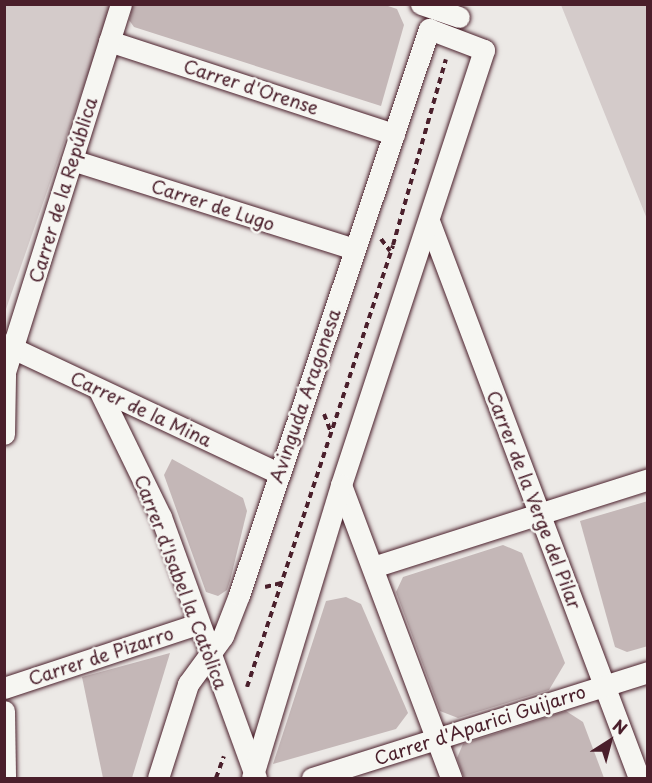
<!DOCTYPE html>
<html>
<head>
<meta charset="utf-8">
<style>
	body { margin:0 }
	#map { position:relative; width:652px; height:783px; overflow:hidden; background:#ece9e6; font-family:"Playpen Sans",sans-serif }
	div>[style] { position:absolute }
	[style*='--x'] { left:calc(var(--x)*1px); top:calc(var(--y)*1px); width:calc(var(--w)*1px); rotate:calc(var(--a)*1deg) }
	.green>* { inset:0; background:#d4cbca }
	.building>* { inset:0; background:#c4b7b7 }
	.path>* { height:4px; margin-top:-2px; transform-origin:0; background:repeating-linear-gradient(90deg,#4a1f2b 0 6px,transparent 0 10.5px) }
	.roads { filter:drop-shadow(0 0 2px #4a1f2b) drop-shadow(0 0 2px #4a1f2b) }
	.street>* { height:21px; margin:-10.5px; padding:0 10.5px; transform-origin:10.5px; border-radius:10.5px; background:#f6f6f2 }
	span { translate:-50% -50%; white-space:nowrap; text-align:center; line-height:1.15; -webkit-text-stroke:5px #f6f6f2; paint-order:stroke }
	.street-label { font-size:18px; color:#4a1f2b }
	.frame { position:absolute; inset:0; border:6px solid #4a1f2b; pointer-events:none }
	.north { position:absolute; left:580px; top:711px; width:60px; height:60px; -webkit-text-stroke:4px #f6f6f2; paint-order:stroke; rotate:36deg; font-size:16px; font-weight:700; line-height:24px; text-align:center; color:#4a1f2b }
	.north::after { content:''; display:block; margin:auto; width:21px; height:27px; background:#4a1f2b; clip-path:polygon(50% 0,100% 100%,50% 72%,0 100%) }
</style>
</head>
<body>
<div id="map">
	<div class="green">
		<div style="clip-path:polygon(5px 5px,112px 5px,5px 312px)"></div>
		<div style="clip-path:polygon(501px 5px,647px 5px,647px 219px,561px 5px)"></div>
	</div>
	<div class="building">
		<div style="clip-path:polygon(133px 4px,382px 4px,397px 9px,404px 25px,381px 106px,134px 27px,129px 20px)"></div>
		<div style="clip-path:polygon(172px 459px,243px 498px,247px 511px,230px 581px,227px 590px,218px 596px,206px 592px,164px 475px)"></div>
		<div style="clip-path:polygon(648px 501px,648px 646px,627px 652px,615px 647px,580px 521px)"></div>
		<div style="clip-path:polygon(503px 545px,522px 553px,565px 663px,549px 690px,458px 718px,440px 711px,396px 592px,403px 577px)"></div>
		<div style="clip-path:polygon(346px 597px,361px 604px,408px 713px,396px 729px,273px 764px,326px 601px)"></div>
		<div style="clip-path:polygon(170px 653px,132px 778px,103px 778px,82px 677px)"></div>
		<div style="clip-path:polygon(566px 711px,583px 722px,604px 778px,464px 778px,457px 758px,463px 744px)"></div>
	</div>
	<div class="path">
		<div style="--x:381;--y:239;--w:15;--a:53"></div>
		<div style="--x:324;--y:414;--w:19;--a:69"></div>
		<div style="--x:265;--y:587;--w:16;--a:-14"></div>
		<div style="--x:247;--y:687;--w:465;--a:-71.7"></div>
		<div style="--x:393;--y:245;--w:193;--a:-74.1"></div>
		<div style="--x:216;--y:778;--w:23;--a:-70"></div>
	</div>
	<div class="roads">
		<div class="street">
			<div style="--x:421;--y:4;--w:40;--a:18.9"></div>
			<div style="--x:109;--y:41;--w:300;--a:18.1"></div>
			<div style="--x:72;--y:160;--w:296;--a:17.5"></div>
			<div style="--x:429;--y:221;--w:595;--a:69.34"></div>
			<div style="--x:4;--y:344;--w:303;--a:25.2"></div>
			<div style="--x:4;--y:375;--w:389;--a:-72.5"></div>
			<div style="--x:99;--y:390;--w:141;--a:64"></div>
			<div style="--x:161;--y:517;--w:278;--a:70"></div>
			<div style="--x:4;--y:434;--w:60;--a:-89"></div>
			<div style="--x:341;--y:485;--w:313;--a:69.4"></div>
			<div style="--x:373;--y:567;--w:289;--a:-17.7"></div>
			<div style="--x:4;--y:688;--w:204;--a:-18.3"></div>
			<div style="--x:4;--y:711;--w:67;--a:89.1"></div>
			<div style="--x:158;--y:778;--w:99;--a:-72.3"></div>
			<div style="--x:188;--y:684;--w:59;--a:-53.9"></div>
			<div style="--x:223;--y:636;--w:44;--a:-68.7"></div>
			<div style="--x:239;--y:595;--w:597;--a:-71.44"></div>
			<div style="--x:429;--y:29;--w:59;--a:20.9"></div>
			<div style="--x:484;--y:50;--w:458;--a:108.2"></div>
			<div style="--x:341;--y:485;--w:306;--a:106.9"></div>
			<div style="--x:312;--y:778;--w:352;--a:-17.5"></div>
		</div>
	</div>
	<div class="street-label">
		<span style="left:251px;top:87px;rotate:18deg">Carrer d'Orense</span>
		<span style="left:63px;top:190px;rotate:-73deg">Carrer de la República</span>
		<span style="left:213px;top:205px;rotate:18deg">Carrer de Lugo</span>
		<span style="left:305px;top:396px;rotate:-71deg">Avinguda Aragonesa</span>
		<span style="left:141px;top:409px;rotate:25deg">Carrer de la Mina</span>
		<span style="left:534px;top:500px;rotate:69deg">Carrer de la Verge del Pilar</span>
		<span style="left:181px;top:582px;rotate:69deg">Carrer d'Isabel la Catòlica</span>
		<span style="left:101px;top:656px;rotate:-18deg">Carrer de Pizarro</span>
		<span style="left:480px;top:725px;rotate:-18deg">Carrer d'Aparici Guijarro</span>
	</div>
	<div class="frame"></div>
	<div class="north">N</div>
</div>
</body>
</html>
